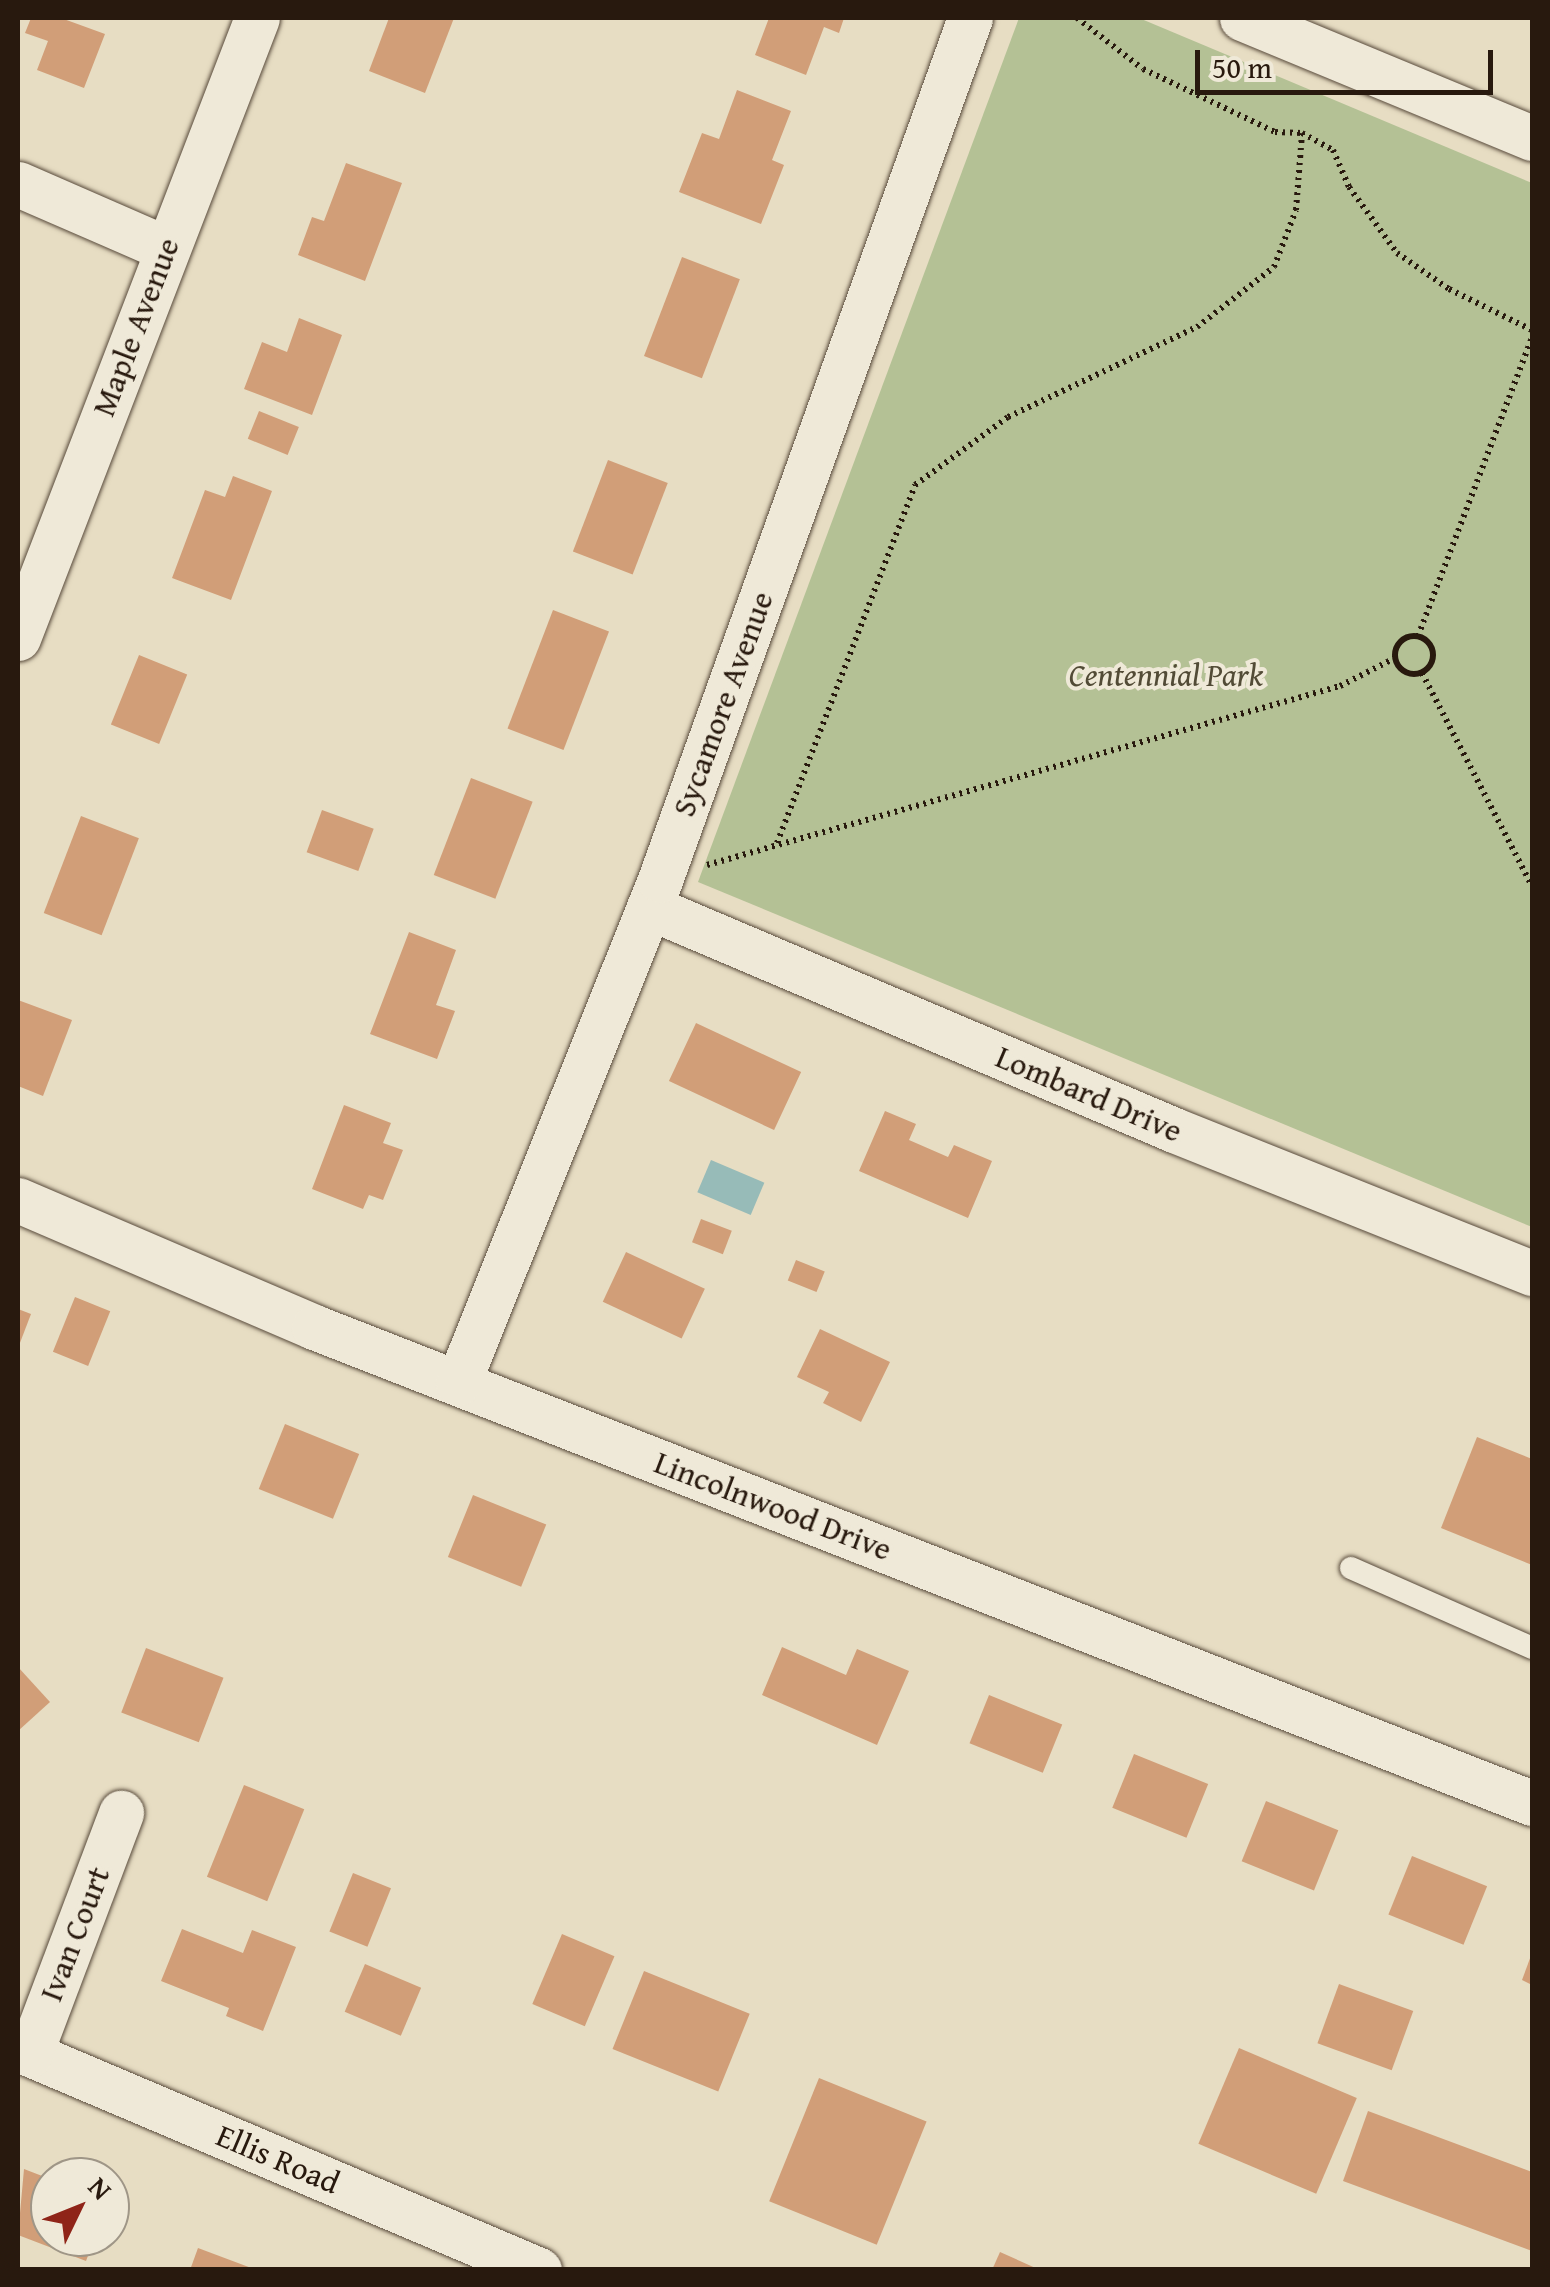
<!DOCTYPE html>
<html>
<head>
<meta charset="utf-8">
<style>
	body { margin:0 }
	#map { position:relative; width:1550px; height:2287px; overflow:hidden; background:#e7ddc3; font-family:"Gentium Book Plus",serif }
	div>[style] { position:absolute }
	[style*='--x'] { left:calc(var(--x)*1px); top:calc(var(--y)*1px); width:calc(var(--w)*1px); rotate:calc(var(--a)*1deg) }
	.green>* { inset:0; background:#b4c195 }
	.water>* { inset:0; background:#97bbb8; transform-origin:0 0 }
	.building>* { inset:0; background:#d19e78; transform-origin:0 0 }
	.path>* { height:6px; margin-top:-3px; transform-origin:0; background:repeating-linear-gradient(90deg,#28190e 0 2.5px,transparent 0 7.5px) }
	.path>.ring { margin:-3px; padding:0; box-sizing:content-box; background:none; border:6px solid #28190e; border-radius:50% }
	.roads { filter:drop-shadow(0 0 2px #584a3b) drop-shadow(0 0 2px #584a3b) }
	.service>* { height:22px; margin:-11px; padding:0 11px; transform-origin:11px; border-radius:11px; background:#efe9d8 }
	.minor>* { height:45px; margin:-22.5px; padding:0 22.5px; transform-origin:22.5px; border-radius:22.5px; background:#efe9d8 }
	span { translate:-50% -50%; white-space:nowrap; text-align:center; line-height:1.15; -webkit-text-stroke:8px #efe9d8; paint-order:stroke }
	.street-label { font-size:32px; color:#28190e }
	.park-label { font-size:32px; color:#524b36; font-style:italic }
	.frame { position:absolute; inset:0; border:20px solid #28190e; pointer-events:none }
	.north { position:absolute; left:30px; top:2157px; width:100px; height:100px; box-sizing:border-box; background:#efe9d8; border:2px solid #9f9687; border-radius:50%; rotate:47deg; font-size:28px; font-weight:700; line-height:40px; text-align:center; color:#28190e }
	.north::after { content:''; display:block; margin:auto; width:35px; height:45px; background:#8f2418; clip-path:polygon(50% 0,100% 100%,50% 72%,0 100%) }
	.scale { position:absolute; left:1195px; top:50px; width:298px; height:45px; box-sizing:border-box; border:5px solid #28190e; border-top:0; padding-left:12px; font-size:30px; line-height:35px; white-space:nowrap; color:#28190e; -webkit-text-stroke:8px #efe9d8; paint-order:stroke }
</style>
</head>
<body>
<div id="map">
	<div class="green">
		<div style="clip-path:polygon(1019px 18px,1139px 18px,1532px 183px,1532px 1227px,698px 882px)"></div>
	</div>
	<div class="water">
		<div style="left:711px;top:1160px;width:58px;height:35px;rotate:23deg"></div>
	</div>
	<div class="building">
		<div style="clip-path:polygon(31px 18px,61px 18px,105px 34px,84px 88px,37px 70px,48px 41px,25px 33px)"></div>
		<div style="clip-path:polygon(389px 18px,454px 18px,425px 93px,369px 71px)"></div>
		<div style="clip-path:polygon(769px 18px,844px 18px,839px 33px,824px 27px,806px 75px,755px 55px)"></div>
		<div style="clip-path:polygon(737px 90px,791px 111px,772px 160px,784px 165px,761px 224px,679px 192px,702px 133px,719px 139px)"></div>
		<div style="clip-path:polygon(346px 163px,402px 183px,365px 281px,298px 255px,312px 217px,324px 221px)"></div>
		<div style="left:682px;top:257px;width:62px;height:106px;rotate:21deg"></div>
		<div style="clip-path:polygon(299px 318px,342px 335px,312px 415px,244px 389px,262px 342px,287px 352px)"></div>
		<div style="left:259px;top:411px;width:43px;height:30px;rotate:22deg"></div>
		<div style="left:608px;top:460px;width:64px;height:98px;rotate:21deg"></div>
		<div style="clip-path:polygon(233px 476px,272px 491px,231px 600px,172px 578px,205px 490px,225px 497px)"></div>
		<div style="left:553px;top:610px;width:60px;height:127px;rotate:21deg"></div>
		<div style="left:139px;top:655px;width:52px;height:75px;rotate:22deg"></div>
		<div style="left:471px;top:778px;width:66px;height:104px;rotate:21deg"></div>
		<div style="left:322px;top:810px;width:55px;height:45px;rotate:20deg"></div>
		<div style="left:81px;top:816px;width:62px;height:104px;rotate:21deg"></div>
		<div style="clip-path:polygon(409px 932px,456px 950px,436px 1005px,455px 1011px,437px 1059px,370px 1034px)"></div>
		<div style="clip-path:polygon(18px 1000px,72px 1020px,43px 1096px,18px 1086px)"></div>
		<div style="left:696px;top:1023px;width:116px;height:64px;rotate:25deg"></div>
		<div style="clip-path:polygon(344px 1105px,391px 1123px,383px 1143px,403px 1150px,383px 1200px,369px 1195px,363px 1209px,312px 1189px)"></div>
		<div style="clip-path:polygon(885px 1111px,916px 1124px,909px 1140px,948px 1157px,954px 1145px,992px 1161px,968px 1218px,859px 1171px)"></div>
		<div style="left:701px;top:1219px;width:33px;height:25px;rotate:21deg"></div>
		<div style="left:626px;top:1252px;width:87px;height:55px;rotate:25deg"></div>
		<div style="left:796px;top:1260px;width:31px;height:22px;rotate:22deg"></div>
		<div style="left:75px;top:1297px;width:38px;height:59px;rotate:22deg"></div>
		<div style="clip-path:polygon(18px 1309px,31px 1314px,18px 1348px)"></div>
		<div style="clip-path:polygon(820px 1329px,890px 1362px,861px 1422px,823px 1403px,829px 1392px,797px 1377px)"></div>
		<div style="left:285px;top:1424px;width:80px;height:70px;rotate:22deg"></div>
		<div style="clip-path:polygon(1477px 1437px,1532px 1459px,1532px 1565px,1441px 1528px)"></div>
		<div style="left:473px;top:1495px;width:79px;height:67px;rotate:22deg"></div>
		<div style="clip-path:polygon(782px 1647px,846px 1675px,857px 1649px,909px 1671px,877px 1745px,762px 1695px)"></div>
		<div style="left:146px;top:1648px;width:83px;height:69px;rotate:21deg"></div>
		<div style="clip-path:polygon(18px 1667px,50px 1702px,18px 1731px)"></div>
		<div style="left:989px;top:1695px;width:79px;height:52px;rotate:22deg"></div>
		<div style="left:1134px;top:1754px;width:80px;height:58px;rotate:22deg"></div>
		<div style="left:244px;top:1785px;width:65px;height:99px;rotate:22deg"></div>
		<div style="left:1266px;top:1801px;width:78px;height:65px;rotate:22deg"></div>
		<div style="left:1412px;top:1856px;width:81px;height:63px;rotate:22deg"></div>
		<div style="left:353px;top:1873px;width:41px;height:63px;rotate:22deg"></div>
		<div style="clip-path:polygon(182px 1929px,243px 1953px,252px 1930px,296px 1947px,263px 2031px,226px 2016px,229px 2008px,161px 1981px)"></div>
		<div style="left:562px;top:1934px;width:57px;height:76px;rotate:23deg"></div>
		<div style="clip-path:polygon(1532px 1953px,1532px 1985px,1522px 1980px)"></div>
		<div style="left:365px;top:1964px;width:61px;height:52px;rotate:23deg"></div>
		<div style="left:644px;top:1971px;width:114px;height:84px;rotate:22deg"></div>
		<div style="left:1339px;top:1984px;width:79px;height:63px;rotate:20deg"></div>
		<div style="left:1239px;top:2048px;width:128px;height:104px;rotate:23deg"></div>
		<div style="left:819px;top:2078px;width:116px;height:133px;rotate:22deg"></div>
		<div style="clip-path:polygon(1368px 2111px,1532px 2172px,1532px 2251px,1343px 2181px)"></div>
		<div style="clip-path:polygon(24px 2169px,50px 2179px,50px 2237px,95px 2237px,86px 2261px,18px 2235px)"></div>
		<div style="clip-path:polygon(198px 2248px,254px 2269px,254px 2270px,190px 2270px)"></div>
		<div style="clip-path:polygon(1000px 2252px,1040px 2270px,992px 2270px)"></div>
	</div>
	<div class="path">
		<div style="--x:1077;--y:18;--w:83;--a:37.7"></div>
		<div style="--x:1143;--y:69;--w:146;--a:25.5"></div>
		<div style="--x:1275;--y:132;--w:27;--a:2"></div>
		<div style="--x:1302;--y:133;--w:35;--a:29"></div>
		<div style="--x:1333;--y:150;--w:40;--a:66.6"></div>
		<div style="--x:1349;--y:187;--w:82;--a:54"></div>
		<div style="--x:1397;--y:253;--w:63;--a:34.7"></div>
		<div style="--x:1449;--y:289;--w:93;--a:26.3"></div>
		<div class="ring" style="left:1395px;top:636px;width:32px;height:32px"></div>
		<div style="--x:1418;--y:636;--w:319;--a:-69.1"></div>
		<div style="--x:1422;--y:673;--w:240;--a:62.7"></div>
		<div style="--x:777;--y:843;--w:384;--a:-68.9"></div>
		<div style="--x:915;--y:485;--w:115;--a:-36.2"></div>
		<div style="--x:1008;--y:417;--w:209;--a:-25.5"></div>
		<div style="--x:1197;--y:327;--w:98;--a:-37.9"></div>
		<div style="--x:1274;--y:267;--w:61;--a:-68.9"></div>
		<div style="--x:1296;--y:210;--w:77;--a:-85.5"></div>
		<div style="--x:707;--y:865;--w:658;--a:-15.79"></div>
		<div style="--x:1340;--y:686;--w:62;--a:-27"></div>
	</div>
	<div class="roads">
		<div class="service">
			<div style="--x:1351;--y:1568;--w:198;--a:23.8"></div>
		</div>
		<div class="minor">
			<div style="--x:1242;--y:18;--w:314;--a:22.5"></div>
			<div style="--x:18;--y:184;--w:160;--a:23.5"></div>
			<div style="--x:18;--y:638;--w:664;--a:-68.92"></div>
			<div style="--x:649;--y:907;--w:570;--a:23.01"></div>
			<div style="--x:1174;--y:1130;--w:386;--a:21.8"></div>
			<div style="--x:18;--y:1200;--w:322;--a:23.2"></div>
			<div style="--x:314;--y:1327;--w:1308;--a:21.35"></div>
			<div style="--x:458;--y:1383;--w:542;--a:-68.12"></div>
			<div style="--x:660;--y:880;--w:916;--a:-70.22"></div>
			<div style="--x:18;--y:2049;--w:566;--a:22.99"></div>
			<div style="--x:30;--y:2054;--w:258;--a:-69.3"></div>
		</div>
	</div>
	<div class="street-label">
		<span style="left:136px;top:327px;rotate:-69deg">Maple Avenue</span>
		<span style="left:723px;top:704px;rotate:-70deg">Sycamore Avenue</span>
		<span style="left:1089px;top:1094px;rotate:23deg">Lombard Drive</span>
		<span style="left:773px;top:1506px;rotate:21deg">Lincolnwood Drive</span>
		<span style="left:75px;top:1934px;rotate:-69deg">Ivan Court</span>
		<span style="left:278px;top:2159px;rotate:23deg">Ellis Road</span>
	</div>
	<div class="park-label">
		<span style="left:1166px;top:675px">Centennial Park</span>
	</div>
	<div class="frame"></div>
	<div class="north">N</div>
	<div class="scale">50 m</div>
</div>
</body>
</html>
